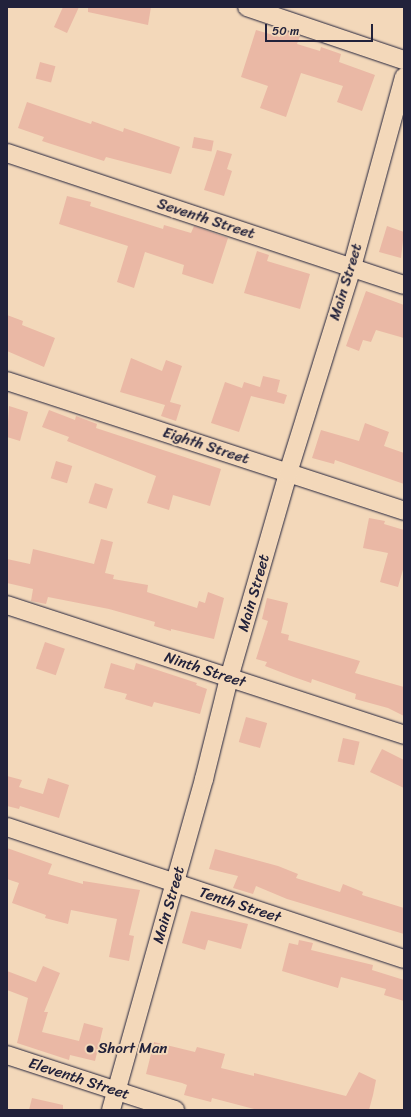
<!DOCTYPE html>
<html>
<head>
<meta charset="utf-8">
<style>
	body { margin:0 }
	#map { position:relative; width:411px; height:1117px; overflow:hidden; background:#f3d8ba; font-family:Sriracha,sans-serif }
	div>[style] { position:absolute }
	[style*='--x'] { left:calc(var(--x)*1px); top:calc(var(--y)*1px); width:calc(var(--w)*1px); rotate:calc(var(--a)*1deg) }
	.building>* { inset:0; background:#eab8a5; transform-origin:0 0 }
	.roads { filter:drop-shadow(0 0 1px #22223b) drop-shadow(0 0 1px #22223b) }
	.minor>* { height:18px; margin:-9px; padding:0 9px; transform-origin:9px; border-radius:9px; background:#f3d8ba }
	.dots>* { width:11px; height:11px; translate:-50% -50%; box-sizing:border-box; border:2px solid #f3d8ba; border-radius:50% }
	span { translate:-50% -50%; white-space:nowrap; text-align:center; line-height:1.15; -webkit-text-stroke:4px #f3d8ba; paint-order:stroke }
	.street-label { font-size:15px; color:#22223b }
	.poi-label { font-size:15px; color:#22223b }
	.left { translate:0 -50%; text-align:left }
	.frame { position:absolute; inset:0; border:8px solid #22223b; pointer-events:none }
	.scale { position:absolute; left:265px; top:24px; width:108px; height:18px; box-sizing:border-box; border:2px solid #22223b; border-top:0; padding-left:5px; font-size:12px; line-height:14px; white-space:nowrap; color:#22223b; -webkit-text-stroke:3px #f3d8ba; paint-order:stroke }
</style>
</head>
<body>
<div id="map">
	<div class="building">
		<div style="clip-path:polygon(63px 7px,79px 7px,67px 33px,54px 27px)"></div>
		<div style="clip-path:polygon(88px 7px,151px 7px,148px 25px,88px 12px)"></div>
		<div style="clip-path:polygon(256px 30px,280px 37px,282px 30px,300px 36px,297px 44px,320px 51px,321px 47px,341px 54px,339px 62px,375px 75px,362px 111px,337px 102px,343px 86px,301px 73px,286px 117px,260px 108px,268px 86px,241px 77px)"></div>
		<div style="left:40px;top:62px;width:16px;height:17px;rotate:15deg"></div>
		<div style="clip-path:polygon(27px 102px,91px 124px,92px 121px,123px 132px,124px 128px,180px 147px,171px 174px,106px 157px,104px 161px,42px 141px,44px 137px,18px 128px)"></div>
		<div style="left:194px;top:137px;width:20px;height:11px;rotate:11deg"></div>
		<div style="clip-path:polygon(217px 150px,232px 154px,227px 169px,232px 171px,224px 196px,204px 190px)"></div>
		<div style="clip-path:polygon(67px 196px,91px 202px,90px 206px,163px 229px,164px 225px,191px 233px,194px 226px,228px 238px,213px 284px,182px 274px,184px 265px,145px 252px,134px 288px,117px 282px,128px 246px,59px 224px)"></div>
		<div style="clip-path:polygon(387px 226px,404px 232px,401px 258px,379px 252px)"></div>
		<div style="clip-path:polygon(257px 251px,269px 255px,267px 261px,310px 274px,300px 309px,244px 293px)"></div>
		<div style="clip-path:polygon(366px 291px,404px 305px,404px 338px,376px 330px,371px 342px,363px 340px,359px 351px,346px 346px)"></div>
		<div style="clip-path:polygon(7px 315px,23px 321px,22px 325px,55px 338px,44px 367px,7px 351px)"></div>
		<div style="clip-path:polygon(131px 358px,162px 371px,166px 360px,182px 366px,170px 402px,181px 405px,176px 421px,161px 416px,165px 405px,120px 392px)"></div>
		<div style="clip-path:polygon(263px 376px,280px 380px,277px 392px,287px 395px,284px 404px,251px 396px,239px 432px,211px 423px,225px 382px,242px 388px,244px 382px,260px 387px)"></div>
		<div style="clip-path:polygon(9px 406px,28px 412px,20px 441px,7px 437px)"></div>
		<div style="clip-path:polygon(49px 410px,75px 420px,76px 416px,97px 424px,96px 428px,221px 469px,210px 506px,173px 495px,169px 510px,147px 503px,156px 476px,67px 441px,69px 437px,42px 427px)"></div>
		<div style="clip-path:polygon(365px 423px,389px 432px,384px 446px,404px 453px,404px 484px,335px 460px,334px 464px,312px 458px,321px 430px,359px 441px)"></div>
		<div style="left:56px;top:461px;width:17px;height:18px;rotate:17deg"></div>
		<div style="left:95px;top:483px;width:19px;height:21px;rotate:18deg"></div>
		<div style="clip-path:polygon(369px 518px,385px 521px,384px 524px,404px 530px,404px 566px,398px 587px,380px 582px,388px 553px,363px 548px)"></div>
		<div style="clip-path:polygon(101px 539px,113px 542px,105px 573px,114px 575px,113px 579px,148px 585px,147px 592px,197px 608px,199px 601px,205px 603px,208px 592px,224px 598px,214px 639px,171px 629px,171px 631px,154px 626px,155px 622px,109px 609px,48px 597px,46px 604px,31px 601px,33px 589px,7px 583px,7px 559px,30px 564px,33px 549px,94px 564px)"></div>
		<div style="clip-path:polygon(267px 598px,288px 603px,281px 633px,289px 635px,288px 640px,360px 661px,355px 673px,404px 687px,404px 716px,388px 708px,355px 699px,356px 694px,312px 679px,311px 683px,291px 676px,265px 666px,267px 662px,256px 659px,268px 621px,262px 619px)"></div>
		<div style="left:45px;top:642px;width:21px;height:28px;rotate:19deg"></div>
		<div style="clip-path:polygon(111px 663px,134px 670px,136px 663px,197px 683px,196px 685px,207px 689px,200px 714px,154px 702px,152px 707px,125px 699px,127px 694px,104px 688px)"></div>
		<div style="left:246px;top:717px;width:22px;height:26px;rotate:16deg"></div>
		<div style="left:343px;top:738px;width:17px;height:24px;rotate:13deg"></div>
		<div style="clip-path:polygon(382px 749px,404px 760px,404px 788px,370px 772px)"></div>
		<div style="clip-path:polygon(7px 776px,22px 780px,19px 787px,43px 794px,48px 778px,69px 785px,59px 818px,20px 806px,19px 809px,7px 806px)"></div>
		<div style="clip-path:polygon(7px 848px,52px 864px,48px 874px,83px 884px,83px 881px,140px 890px,129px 935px,134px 936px,129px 961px,109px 957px,117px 919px,71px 910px,68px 924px,45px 918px,46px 915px,12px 903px,19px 883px,7px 879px)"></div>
		<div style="clip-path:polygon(215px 849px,278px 866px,298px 874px,296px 878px,340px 892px,343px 884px,363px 892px,362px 895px,404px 908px,404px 934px,287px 899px,256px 886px,253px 894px,233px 888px,238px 876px,209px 869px)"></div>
		<div style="clip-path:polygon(191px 911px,248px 924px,241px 949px,208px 940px,205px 950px,182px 943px)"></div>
		<div style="clip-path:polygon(299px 940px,313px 943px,311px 950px,373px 965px,372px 970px,404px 980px,404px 1001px,384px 995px,386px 989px,341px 977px,338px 988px,282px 971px,289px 943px,298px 945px)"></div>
		<div style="clip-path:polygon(43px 966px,60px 973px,44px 1012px,48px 1012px,42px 1032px,79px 1041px,84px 1023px,103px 1028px,95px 1061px,70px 1055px,69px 1060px,17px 1043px,28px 998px,7px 990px,7px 971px,36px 982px)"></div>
		<div style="clip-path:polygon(154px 1042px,195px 1052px,197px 1047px,225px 1054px,221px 1068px,254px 1076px,254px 1073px,346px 1096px,359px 1072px,376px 1080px,373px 1095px,369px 1110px,258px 1110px,212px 1098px,211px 1102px,184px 1095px,187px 1085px,182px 1083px,146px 1074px)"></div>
		<div style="clip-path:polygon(32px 1098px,63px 1105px,63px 1110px,29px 1110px)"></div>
	</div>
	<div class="roads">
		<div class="minor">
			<div style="--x:247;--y:7;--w:166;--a:18.7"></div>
			<div style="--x:7;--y:153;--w:418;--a:18.4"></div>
			<div style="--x:7;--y:381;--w:418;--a:18.1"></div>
			<div style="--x:7;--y:605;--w:418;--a:18.1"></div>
			<div style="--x:7;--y:827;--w:418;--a:18.4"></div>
			<div style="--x:7;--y:1055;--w:177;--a:18.1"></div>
			<div style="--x:111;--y:1110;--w:344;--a:-74.3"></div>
			<div style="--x:204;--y:779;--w:104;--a:-76.1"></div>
			<div style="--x:229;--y:678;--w:213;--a:-73.9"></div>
			<div style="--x:288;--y:473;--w:216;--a:-72.7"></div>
			<div style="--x:352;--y:267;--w:197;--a:-74.7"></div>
		</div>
	</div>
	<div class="dots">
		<div style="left:90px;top:1049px;background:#22223b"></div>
	</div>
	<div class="street-label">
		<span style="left:206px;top:219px;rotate:18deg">Seventh Street</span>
		<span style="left:346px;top:282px;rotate:-73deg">Main Street</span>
		<span style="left:206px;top:446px;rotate:18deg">Eighth Street</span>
		<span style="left:254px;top:593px;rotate:-74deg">Main Street</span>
		<span style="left:205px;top:670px;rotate:18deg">Ninth Street</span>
		<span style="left:169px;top:905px;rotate:-74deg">Main Street</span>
		<span style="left:240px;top:905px;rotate:18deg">Tenth Street</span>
		<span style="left:79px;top:1079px;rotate:18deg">Eleventh Street</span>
	</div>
	<div class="poi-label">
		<span class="left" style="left:98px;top:1049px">Short Man</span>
	</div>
	<div class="frame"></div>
	<div class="scale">50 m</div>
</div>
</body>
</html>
